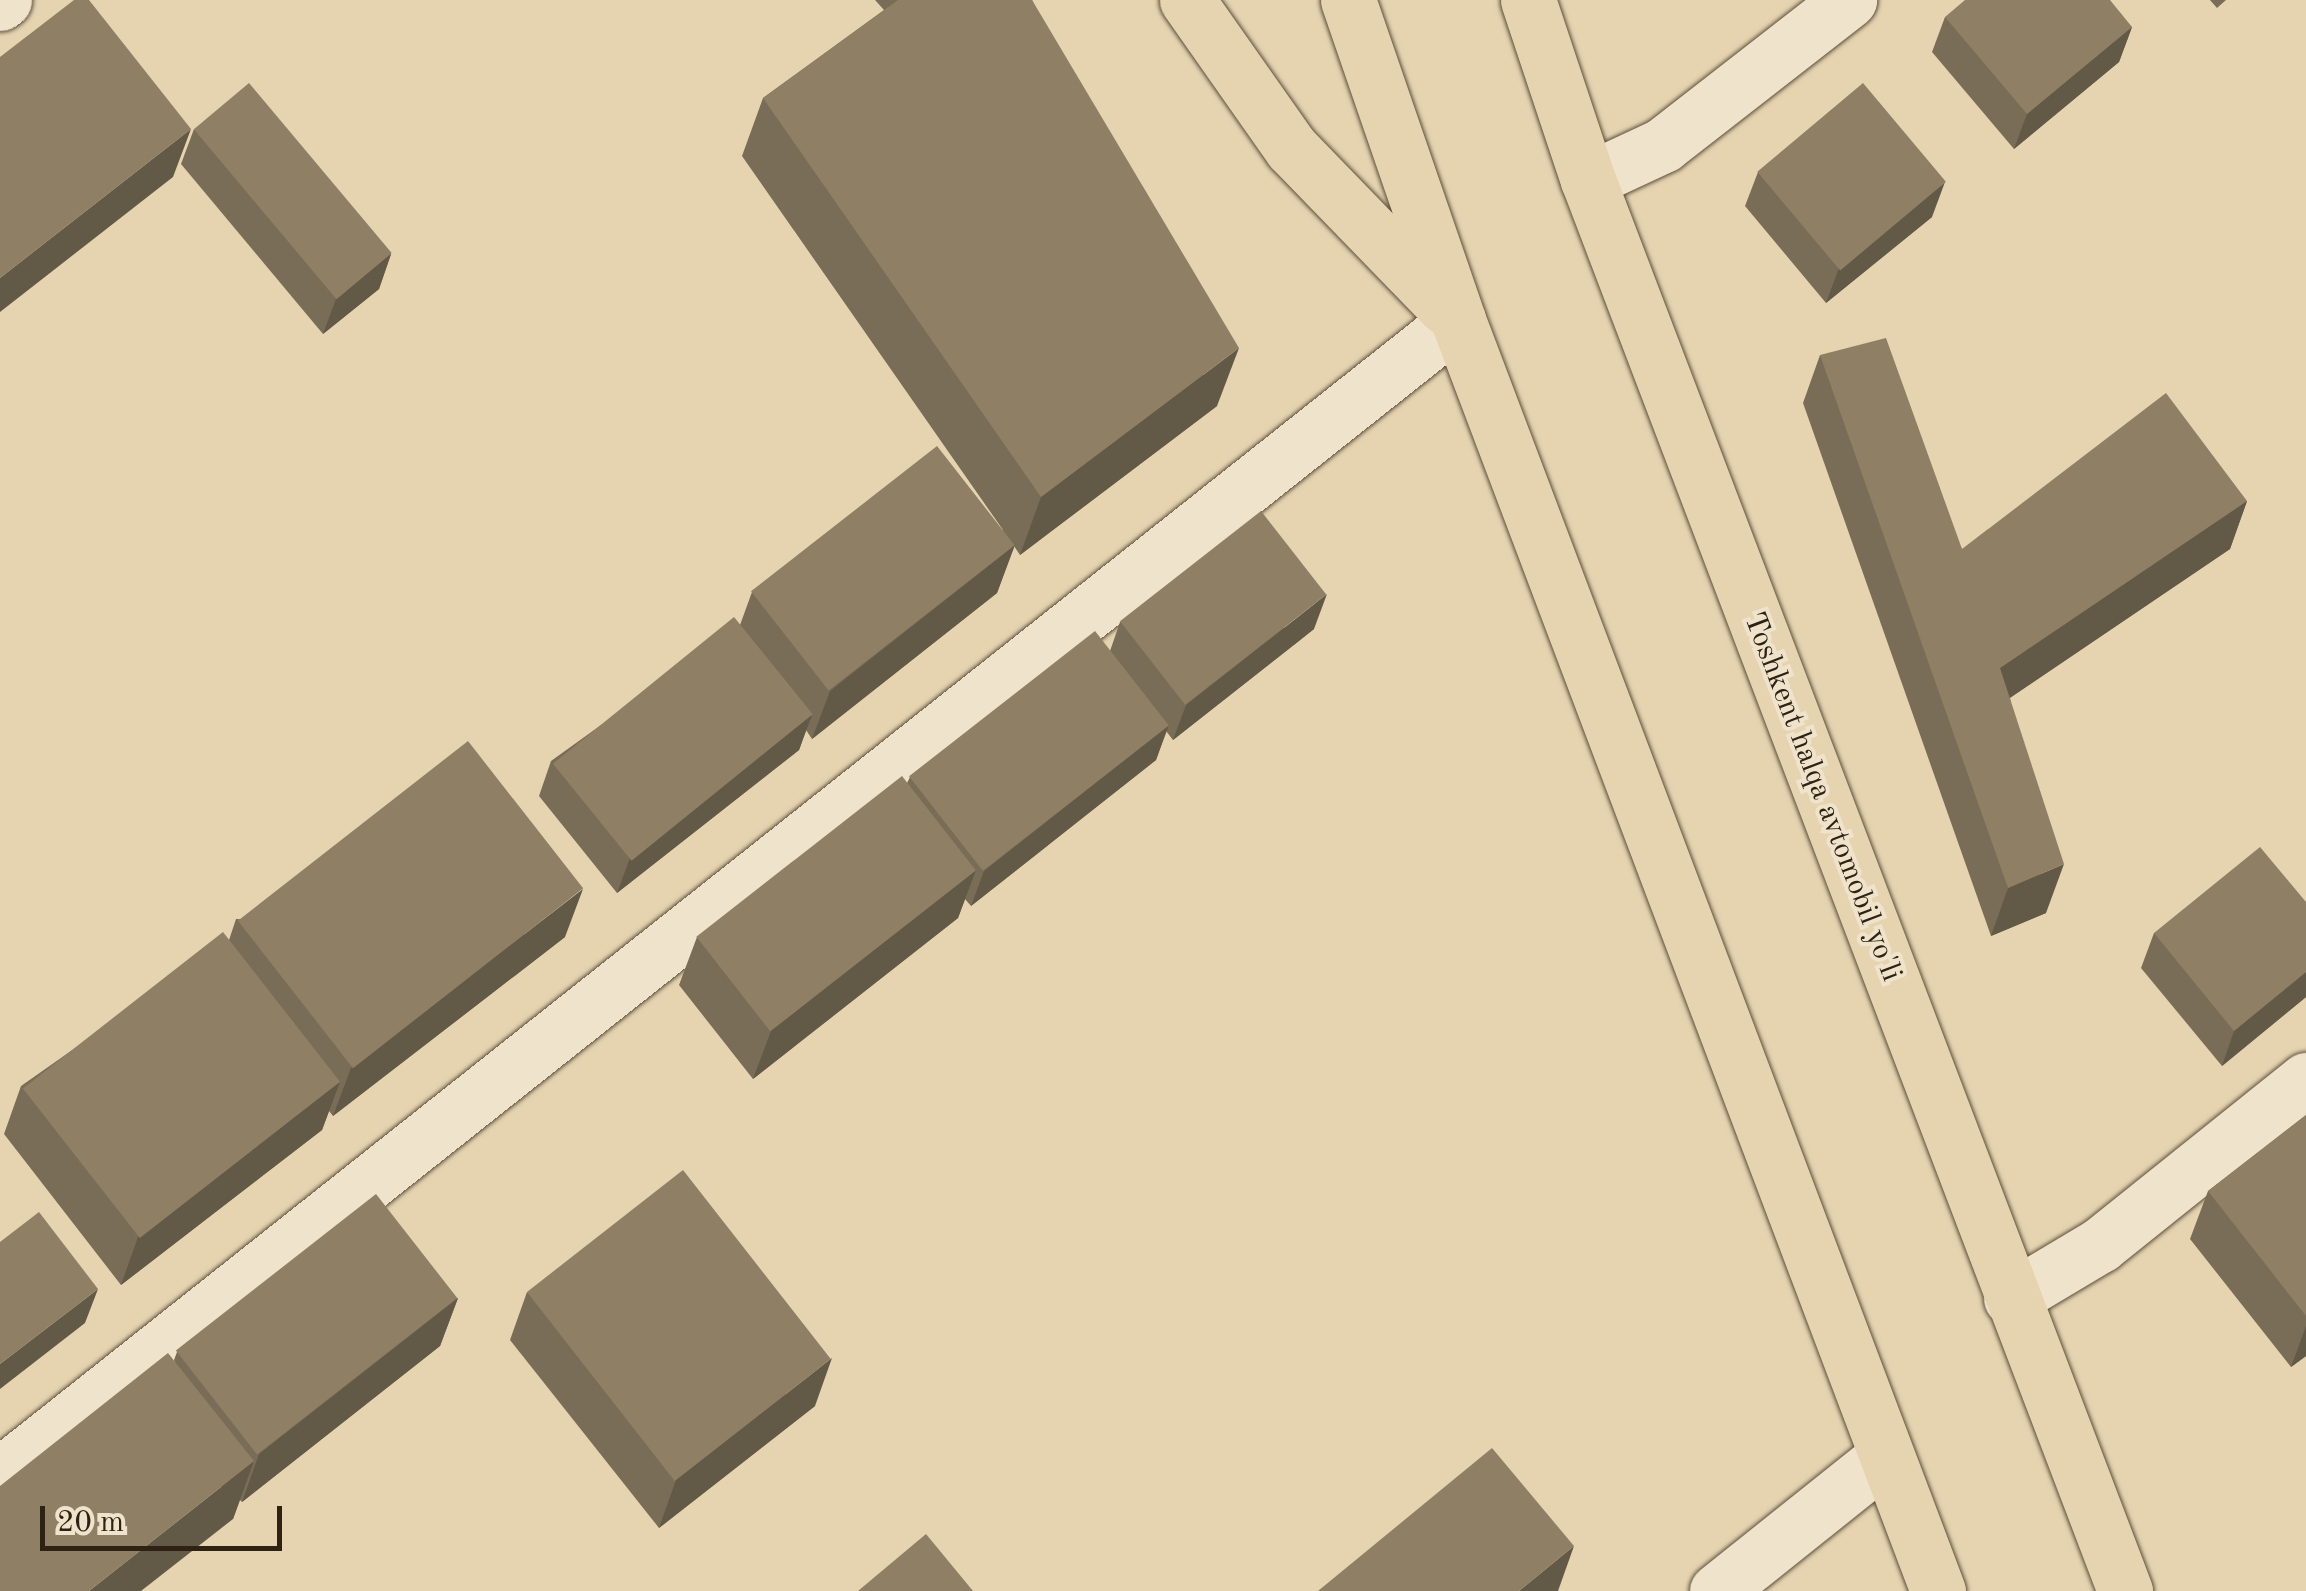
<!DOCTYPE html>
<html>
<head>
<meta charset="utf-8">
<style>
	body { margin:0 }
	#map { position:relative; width:2306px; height:1591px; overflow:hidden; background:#e6d4b1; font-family:"Old Standard TT",serif }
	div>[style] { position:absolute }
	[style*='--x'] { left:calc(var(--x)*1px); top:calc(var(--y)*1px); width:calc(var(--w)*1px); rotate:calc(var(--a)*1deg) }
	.roads { filter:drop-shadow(0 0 2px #5c4e3a) drop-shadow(0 0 2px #5c4e3a) }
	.street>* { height:55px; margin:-27.5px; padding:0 27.5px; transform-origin:27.5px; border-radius:27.5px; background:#efe3cc }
	.highway>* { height:55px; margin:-27.5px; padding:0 27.5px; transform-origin:27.5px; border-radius:27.5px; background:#e6d4b1 }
	.wall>* { inset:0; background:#7a6d57 }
	.shaded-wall>* { inset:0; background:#635947 }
	.building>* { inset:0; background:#8e7f65; transform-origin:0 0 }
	span { translate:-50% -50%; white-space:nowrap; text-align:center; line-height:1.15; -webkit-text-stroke:8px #efe3cc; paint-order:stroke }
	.street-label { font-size:30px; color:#2e2213 }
	.scale { position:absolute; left:40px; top:1506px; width:242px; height:45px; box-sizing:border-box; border:5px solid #2e2213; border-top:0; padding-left:12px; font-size:30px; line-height:35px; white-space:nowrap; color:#2e2213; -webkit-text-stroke:8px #efe3cc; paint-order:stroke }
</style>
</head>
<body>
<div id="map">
	<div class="roads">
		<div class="street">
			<div style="--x:0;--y:3;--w:5;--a:-37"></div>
			<div style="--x:1588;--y:180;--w:83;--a:-25"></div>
			<div style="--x:1663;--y:145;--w:236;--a:-37.9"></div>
			<div style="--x:2011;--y:1298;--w:104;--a:-30.8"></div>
			<div style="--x:2100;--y:1245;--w:264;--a:-38.7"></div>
			<div style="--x:0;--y:1475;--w:1860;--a:-38.39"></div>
			<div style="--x:1717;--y:1591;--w:216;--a:-38.6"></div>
		</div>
		<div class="highway">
			<div style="--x:1187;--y:0;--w:181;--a:54.9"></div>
			<div style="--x:1291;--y:148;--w:221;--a:45.9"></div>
			<div style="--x:1348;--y:0;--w:338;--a:71"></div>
			<div style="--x:1458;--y:320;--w:1359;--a:69.31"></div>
			<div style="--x:1528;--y:0;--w:190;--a:71.6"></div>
			<div style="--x:1588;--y:180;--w:1510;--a:69.16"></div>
		</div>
	</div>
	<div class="wall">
		<div style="clip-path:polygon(875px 0,1032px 0,1217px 406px,1020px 555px,1014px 546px,997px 593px,812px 739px,806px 730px,799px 750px,617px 893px,539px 796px,551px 761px,740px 625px,752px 592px,1003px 530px,742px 156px,763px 98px,884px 10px)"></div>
		<div style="clip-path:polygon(2210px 0,2226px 0,2217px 8px)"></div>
		<div style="clip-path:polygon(1945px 17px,2132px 27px,2119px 62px,2014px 149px,1932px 52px)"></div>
		<div style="clip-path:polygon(194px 129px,391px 254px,379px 289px,323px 334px,181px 164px)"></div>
		<div style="clip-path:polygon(1758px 172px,1932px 217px,1826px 303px,1745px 206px)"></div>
		<div style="clip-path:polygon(1820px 355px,1962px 549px,2247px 501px,2230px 549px,2010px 698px,2046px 913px,1991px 936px,1803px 403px)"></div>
		<div style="clip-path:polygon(1120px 622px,1314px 629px,1173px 740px,1166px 731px,1156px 760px,971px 906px,965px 899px,958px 918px,753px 1079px,679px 985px,697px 937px,907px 783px,910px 777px,1110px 651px)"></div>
		<div style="clip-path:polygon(2306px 902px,2306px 997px,2222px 1066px,2141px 968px,2154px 933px)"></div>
		<div style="clip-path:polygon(236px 919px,565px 937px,333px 1116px,329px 1111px,322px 1130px,121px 1285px,4px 1134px,21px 1086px,229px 940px)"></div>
		<div style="clip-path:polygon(2306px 1115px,2306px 1356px,2291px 1367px,2190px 1239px,2208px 1191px)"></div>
		<div style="clip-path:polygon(527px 1292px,815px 1406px,659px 1528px,510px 1340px)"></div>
		<div style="clip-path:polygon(458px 1298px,440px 1346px,242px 1502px,240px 1500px,233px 1519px,174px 1360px,177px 1352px)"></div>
	</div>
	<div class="shaded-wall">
		<div style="clip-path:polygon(2132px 27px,2119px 62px,2014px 149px,2027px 114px)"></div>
		<div style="clip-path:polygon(191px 129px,173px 177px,0 312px,0 278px)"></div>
		<div style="clip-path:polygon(1945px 182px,1932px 217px,1826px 303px,1839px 268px)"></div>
		<div style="clip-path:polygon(391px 254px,379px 289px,323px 334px,336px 299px)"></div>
		<div style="clip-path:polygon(1239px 348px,1217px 406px,1020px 555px,1041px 497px)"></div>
		<div style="clip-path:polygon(2247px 501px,2230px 549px,1983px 716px,2000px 668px)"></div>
		<div style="clip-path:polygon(1015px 545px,997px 593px,812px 739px,830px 691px)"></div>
		<div style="clip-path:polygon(1327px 594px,1314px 629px,1173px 740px,1186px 705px)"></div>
		<div style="clip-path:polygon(812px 715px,799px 750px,617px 893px,630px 858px)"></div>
		<div style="clip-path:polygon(1169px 725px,1156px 760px,971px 906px,984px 871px)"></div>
		<div style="clip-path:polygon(2064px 864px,2046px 913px,1991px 936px,2008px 888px)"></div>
		<div style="clip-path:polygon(976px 870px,958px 918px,753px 1079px,771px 1031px)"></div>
		<div style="clip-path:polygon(583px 889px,565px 937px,333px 1116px,351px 1068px)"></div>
		<div style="clip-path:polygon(2306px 972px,2306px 997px,2222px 1066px,2234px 1031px)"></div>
		<div style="clip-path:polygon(340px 1082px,322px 1130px,121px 1285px,138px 1237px)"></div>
		<div style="clip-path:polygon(98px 1289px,85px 1323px,0 1389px,0 1364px)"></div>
		<div style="clip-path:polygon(458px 1298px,440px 1346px,242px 1502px,259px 1454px)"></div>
		<div style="clip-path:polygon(2306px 1326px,2306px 1356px,2291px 1367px)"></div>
		<div style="clip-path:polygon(832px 1358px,815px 1406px,659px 1528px,676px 1480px)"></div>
		<div style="clip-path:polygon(254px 1461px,233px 1519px,141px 1591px,89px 1591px)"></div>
		<div style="clip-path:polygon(1574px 1546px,1558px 1591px,1519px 1591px)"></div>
	</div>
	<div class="building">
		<div style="clip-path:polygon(74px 0,89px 0,191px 129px,0 278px,0 57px)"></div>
		<div style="clip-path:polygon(898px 0,1032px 0,1239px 348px,1041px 497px,763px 98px)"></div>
		<div style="clip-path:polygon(1965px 0,2110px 0,2132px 27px,2027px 114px,1945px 17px)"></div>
		<div style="left:249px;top:83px;width:222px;height:72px;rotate:50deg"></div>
		<div style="left:1863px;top:83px;width:129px;height:138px;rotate:50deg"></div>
		<div style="clip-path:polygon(1886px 338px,1962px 549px,2166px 393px,2247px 501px,2000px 668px,2064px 864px,2008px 888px,1820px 355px)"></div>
		<div style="left:937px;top:446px;width:126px;height:236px;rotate:52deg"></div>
		<div style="left:1261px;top:511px;width:106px;height:179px;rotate:52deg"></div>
		<div style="left:734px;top:617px;width:125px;height:233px;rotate:51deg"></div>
		<div style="left:1095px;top:631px;width:120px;height:236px;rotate:52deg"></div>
		<div style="left:468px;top:741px;width:187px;height:292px;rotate:52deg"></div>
		<div style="left:902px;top:776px;width:120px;height:261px;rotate:52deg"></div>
		<div style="clip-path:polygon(2260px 847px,2306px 902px,2306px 972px,2234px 1031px,2154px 933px)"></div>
		<div style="left:223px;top:932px;width:190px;height:254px;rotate:52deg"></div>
		<div style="clip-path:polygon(2306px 1115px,2306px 1316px,2208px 1191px)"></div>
		<div style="left:683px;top:1170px;width:240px;height:198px;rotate:52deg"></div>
		<div style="left:376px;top:1194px;width:132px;height:254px;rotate:52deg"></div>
		<div style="clip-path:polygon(39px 1212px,98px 1289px,0 1364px,0 1242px)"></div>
		<div style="clip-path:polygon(168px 1353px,254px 1461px,89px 1591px,0 1591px,0 1486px)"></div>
		<div style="clip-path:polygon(1492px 1448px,1574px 1546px,1519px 1591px,1318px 1591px)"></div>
		<div style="clip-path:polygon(926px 1534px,973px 1591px,858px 1591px)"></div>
	</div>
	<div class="street-label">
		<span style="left:1822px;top:797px;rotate:69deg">Toshkent halqa avtomobil yo'li</span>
	</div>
	<div class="scale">20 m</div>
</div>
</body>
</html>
